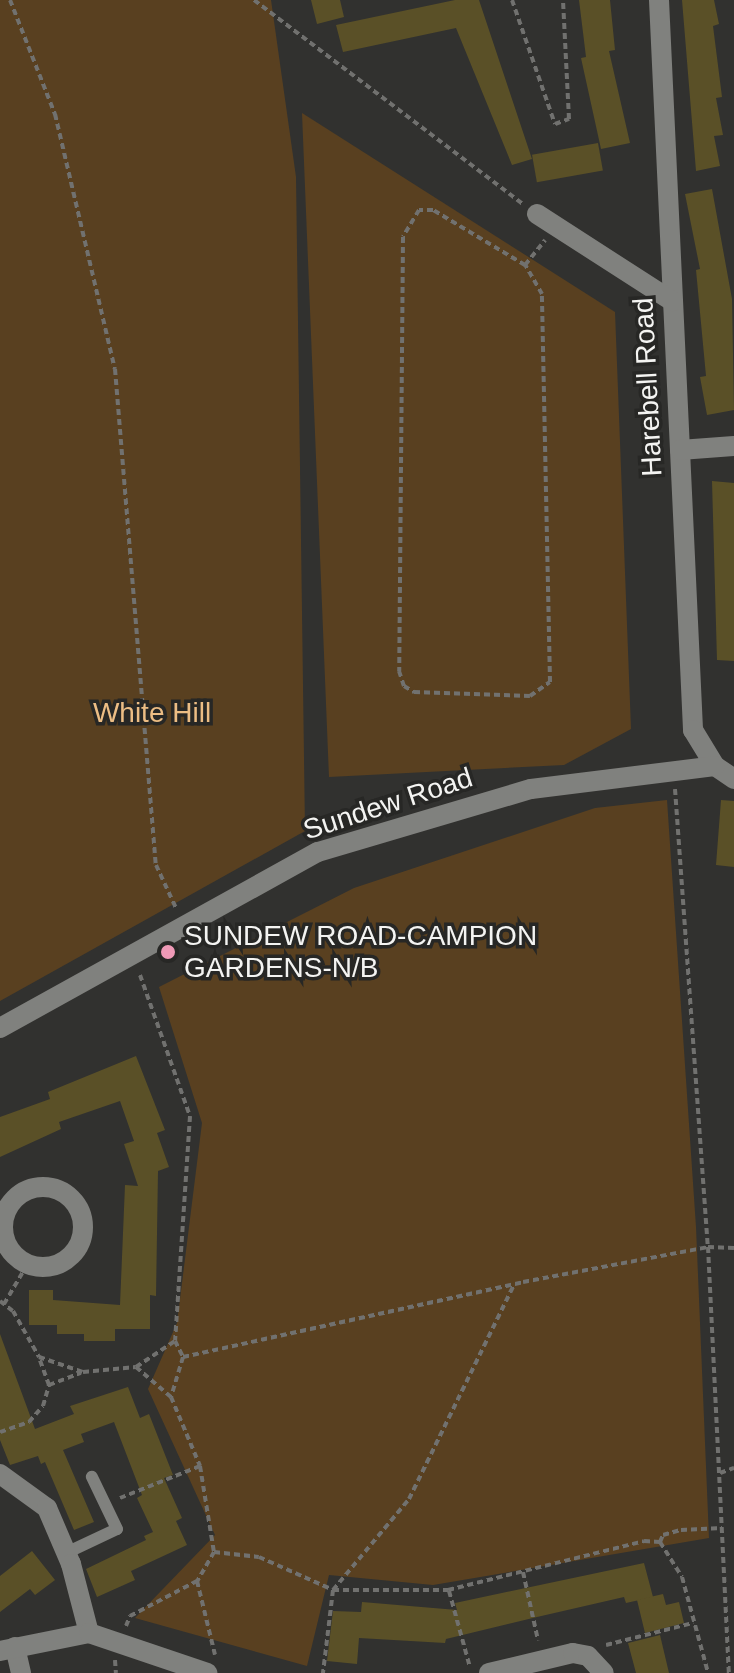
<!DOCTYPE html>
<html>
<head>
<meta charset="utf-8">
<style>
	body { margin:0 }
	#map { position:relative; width:734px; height:1673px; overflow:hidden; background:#31312f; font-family:Arial,sans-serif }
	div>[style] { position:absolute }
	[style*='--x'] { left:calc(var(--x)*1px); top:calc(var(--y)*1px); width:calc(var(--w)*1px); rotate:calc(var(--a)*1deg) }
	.green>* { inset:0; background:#594020 }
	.building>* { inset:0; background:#5a5027; transform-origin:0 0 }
	.path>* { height:4px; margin-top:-2px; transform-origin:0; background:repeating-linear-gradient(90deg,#71716f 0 6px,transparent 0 10px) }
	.lane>* { height:12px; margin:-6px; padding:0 6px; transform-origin:6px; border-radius:6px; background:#80817e }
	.street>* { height:20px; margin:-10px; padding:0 10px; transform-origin:10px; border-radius:10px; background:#80817e }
	.street>.ring { margin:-10px; padding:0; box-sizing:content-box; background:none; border:20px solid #80817e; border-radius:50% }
	.dots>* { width:22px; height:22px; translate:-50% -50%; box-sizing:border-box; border:4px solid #272725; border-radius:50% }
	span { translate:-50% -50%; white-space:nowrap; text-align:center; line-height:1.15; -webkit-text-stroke:7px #272725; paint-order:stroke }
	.street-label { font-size:28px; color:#f4f4f2 }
	.park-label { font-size:28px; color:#ecbd84 }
	.poi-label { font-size:28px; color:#f4f4f2 }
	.left { translate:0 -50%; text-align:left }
</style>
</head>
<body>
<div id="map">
	<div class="green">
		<div style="clip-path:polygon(0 0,271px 0,296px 177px,305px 831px,0 1001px)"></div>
		<div style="clip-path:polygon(302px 113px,615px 312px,631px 729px,564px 765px,329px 777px)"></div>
		<div style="clip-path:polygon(667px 800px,696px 1227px,709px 1538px,433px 1585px,329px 1575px,307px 1666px,135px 1618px,215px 1535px,148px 1389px,177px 1323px,202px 1123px,159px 987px,354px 888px,595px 808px)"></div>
	</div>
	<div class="building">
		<div style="clip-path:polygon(311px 0,340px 0,344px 17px,317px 24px)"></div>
		<div style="clip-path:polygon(455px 0,479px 0,532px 159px,512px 165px,456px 28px,343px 52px,336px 25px)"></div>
		<div style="clip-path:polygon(579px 0,610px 0,615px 50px,609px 51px,630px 143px,601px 149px,581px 58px,586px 57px)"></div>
		<div style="clip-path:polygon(682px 0,714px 0,719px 24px,713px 26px,722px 97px,716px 98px,723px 135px,714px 136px,720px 166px,696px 171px)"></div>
		<div style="left:598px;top:143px;width:28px;height:67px;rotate:80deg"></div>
		<div style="clip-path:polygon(712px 189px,732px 299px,734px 410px,707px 415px,700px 377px,706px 376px,696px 270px,700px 269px,685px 194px)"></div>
		<div style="clip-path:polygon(712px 481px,734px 483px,734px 661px,717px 660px)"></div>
		<div style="clip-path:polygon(721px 800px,734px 801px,734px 867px,716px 865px)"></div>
		<div style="clip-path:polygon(136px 1056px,165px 1130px,157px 1133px,169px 1167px,158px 1171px,156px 1296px,150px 1295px,150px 1329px,115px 1329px,115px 1341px,84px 1341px,84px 1334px,57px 1334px,57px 1325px,29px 1325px,29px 1290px,53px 1290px,53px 1300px,120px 1305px,125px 1185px,138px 1186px,124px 1144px,134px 1141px,120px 1101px,59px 1122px,61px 1129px,0 1157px,0 1117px,50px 1099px,48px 1092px)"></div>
		<div style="clip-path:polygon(0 1334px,35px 1429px,74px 1414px,70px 1406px,128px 1387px,140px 1418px,149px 1414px,173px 1475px,164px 1478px,182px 1518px,176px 1521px,187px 1545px,131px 1571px,135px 1580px,97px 1597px,86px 1569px,146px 1540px,144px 1536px,153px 1532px,137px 1498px,142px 1495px,114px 1422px,81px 1434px,84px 1442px,63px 1450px,94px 1522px,74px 1530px,45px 1462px,41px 1464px,38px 1456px,10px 1465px,0 1440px)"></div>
		<div style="clip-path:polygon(32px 1551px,55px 1580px,35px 1595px,30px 1589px,0 1612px,0 1576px)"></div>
		<div style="clip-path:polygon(644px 1563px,653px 1597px,626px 1603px,624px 1597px,537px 1617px,446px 1639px,445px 1643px,359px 1638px,357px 1664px,327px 1661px,333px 1611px,361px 1612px,362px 1602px,457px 1610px,455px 1603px)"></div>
		<div style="clip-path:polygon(663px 1594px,666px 1605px,679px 1602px,684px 1623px,645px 1633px,637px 1600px)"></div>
		<div style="clip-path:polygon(660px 1635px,669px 1673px,636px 1673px,628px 1643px)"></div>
	</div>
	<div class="path">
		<div style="--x:10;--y:0;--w:123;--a:68.5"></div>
		<div style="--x:55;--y:114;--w:262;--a:76.8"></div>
		<div style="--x:115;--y:369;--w:498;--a:85.3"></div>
		<div style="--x:156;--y:865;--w:47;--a:65.1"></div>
		<div style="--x:254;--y:0;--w:338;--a:37.2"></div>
		<div style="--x:512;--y:0;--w:131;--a:70.9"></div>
		<div style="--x:555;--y:124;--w:15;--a:-20"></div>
		<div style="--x:569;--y:119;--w:119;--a:-92.9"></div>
		<div style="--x:525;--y:265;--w:107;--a:-149.1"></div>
		<div style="--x:433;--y:210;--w:14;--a:180"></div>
		<div style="--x:419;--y:210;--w:31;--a:121"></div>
		<div style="--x:403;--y:237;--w:434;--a:90.5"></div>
		<div style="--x:399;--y:671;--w:16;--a:72"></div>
		<div style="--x:404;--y:686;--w:12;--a:31"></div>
		<div style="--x:414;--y:692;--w:116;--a:2"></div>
		<div style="--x:530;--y:696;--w:24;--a:-35"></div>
		<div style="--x:550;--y:682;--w:388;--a:-91.2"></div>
		<div style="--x:542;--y:294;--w:34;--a:-120"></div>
		<div style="--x:525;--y:265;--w:32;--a:-51"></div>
		<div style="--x:675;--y:789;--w:459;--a:85.9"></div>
		<div style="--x:708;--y:1247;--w:427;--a:87.2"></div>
		<div style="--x:140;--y:975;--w:150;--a:70.5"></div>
		<div style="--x:190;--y:1116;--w:225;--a:93.8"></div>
		<div style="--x:0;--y:1301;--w:16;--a:38"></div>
		<div style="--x:13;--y:1311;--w:53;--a:60.5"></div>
		<div style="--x:39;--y:1357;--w:46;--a:18.8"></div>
		<div style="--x:83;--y:1372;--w:53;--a:-5.4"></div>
		<div style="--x:136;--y:1367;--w:47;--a:-33.7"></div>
		<div style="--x:175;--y:1341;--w:18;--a:63"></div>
		<div style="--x:183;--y:1357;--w:348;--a:-12.4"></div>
		<div style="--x:523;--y:1282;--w:188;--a:-10.7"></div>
		<div style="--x:708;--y:1247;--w:26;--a:2"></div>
		<div style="--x:4;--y:1304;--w:45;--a:-59.5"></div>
		<div style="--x:183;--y:1357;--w:42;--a:106.7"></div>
		<div style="--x:171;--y:1397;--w:75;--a:67.2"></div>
		<div style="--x:200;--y:1466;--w:87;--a:80.8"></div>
		<div style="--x:214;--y:1552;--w:34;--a:120"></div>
		<div style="--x:197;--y:1581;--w:76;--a:76.3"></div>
		<div style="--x:136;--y:1367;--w:46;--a:40.6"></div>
		<div style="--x:49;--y:1385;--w:34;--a:-21"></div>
		<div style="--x:0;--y:1432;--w:31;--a:-19"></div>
		<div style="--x:29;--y:1422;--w:21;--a:-49"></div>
		<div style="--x:43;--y:1406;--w:22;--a:-74"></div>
		<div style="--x:49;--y:1385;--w:30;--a:-110"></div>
		<div style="--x:720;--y:1473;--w:15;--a:-20"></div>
		<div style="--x:120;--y:1498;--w:86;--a:-21.8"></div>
		<div style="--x:660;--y:1542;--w:8;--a:-67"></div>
		<div style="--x:663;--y:1535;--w:19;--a:-16"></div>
		<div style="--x:681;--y:1530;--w:41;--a:-2.8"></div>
		<div style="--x:214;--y:1552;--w:45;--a:6.3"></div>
		<div style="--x:259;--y:1557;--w:81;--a:24"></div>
		<div style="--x:333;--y:1590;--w:84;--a:96.9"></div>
		<div style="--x:523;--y:1572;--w:70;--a:77.6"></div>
		<div style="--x:333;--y:1590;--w:115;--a:0"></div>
		<div style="--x:448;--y:1590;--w:202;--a:-14"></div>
		<div style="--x:644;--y:1541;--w:16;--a:4"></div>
		<div style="--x:660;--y:1542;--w:41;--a:57.8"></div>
		<div style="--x:682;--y:1577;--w:99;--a:74.8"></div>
		<div style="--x:333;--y:1590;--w:119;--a:-50.1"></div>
		<div style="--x:409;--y:1499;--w:238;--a:-63.9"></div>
		<div style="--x:449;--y:1591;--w:79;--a:74.6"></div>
		<div style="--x:126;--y:1626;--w:11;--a:-68"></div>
		<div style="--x:130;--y:1616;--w:76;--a:-27.6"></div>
		<div style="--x:606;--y:1645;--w:90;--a:-14.2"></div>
		<div style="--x:115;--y:1660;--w:13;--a:86"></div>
	</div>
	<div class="lane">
		<div style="--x:66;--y:1553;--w:56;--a:-25.2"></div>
		<div style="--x:117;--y:1529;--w:58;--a:-115.7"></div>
	</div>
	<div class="street">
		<div style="--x:659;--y:0;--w:731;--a:87.33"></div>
		<div style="--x:693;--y:730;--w:42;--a:58.6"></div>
		<div style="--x:715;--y:766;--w:23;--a:34"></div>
		<div style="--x:537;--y:214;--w:161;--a:32.8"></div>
		<div style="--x:680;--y:450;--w:54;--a:-4.2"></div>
		<div style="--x:0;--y:1028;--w:363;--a:-29"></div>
		<div style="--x:318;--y:852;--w:222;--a:-16.5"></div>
		<div style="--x:531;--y:789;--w:185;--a:-7.1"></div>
		<div class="ring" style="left:3px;top:1187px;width:60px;height:60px"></div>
		<div style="--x:0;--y:1474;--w:58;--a:35.9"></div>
		<div style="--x:47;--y:1508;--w:61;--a:66.8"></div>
		<div style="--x:71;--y:1564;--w:71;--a:75.4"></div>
		<div style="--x:15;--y:1647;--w:27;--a:77"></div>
		<div style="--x:0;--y:1651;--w:91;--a:-11.4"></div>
		<div style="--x:89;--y:1633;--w:125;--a:18.7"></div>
		<div style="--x:489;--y:1673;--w:86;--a:-13.4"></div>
		<div style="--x:573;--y:1653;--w:15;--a:11"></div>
		<div style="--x:588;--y:1656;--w:23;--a:47"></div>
	</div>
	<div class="dots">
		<div style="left:168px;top:952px;background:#ef9ab7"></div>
	</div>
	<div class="street-label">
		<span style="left:648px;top:387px;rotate:-93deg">Harebell Road</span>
		<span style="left:388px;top:804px;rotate:-18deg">Sundew Road</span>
	</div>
	<div class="park-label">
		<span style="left:152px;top:713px">White Hill</span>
	</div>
	<div class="poi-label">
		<span class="left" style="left:184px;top:952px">SUNDEW ROAD-CAMPION<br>GARDENS-N/B</span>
	</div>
</div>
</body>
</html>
